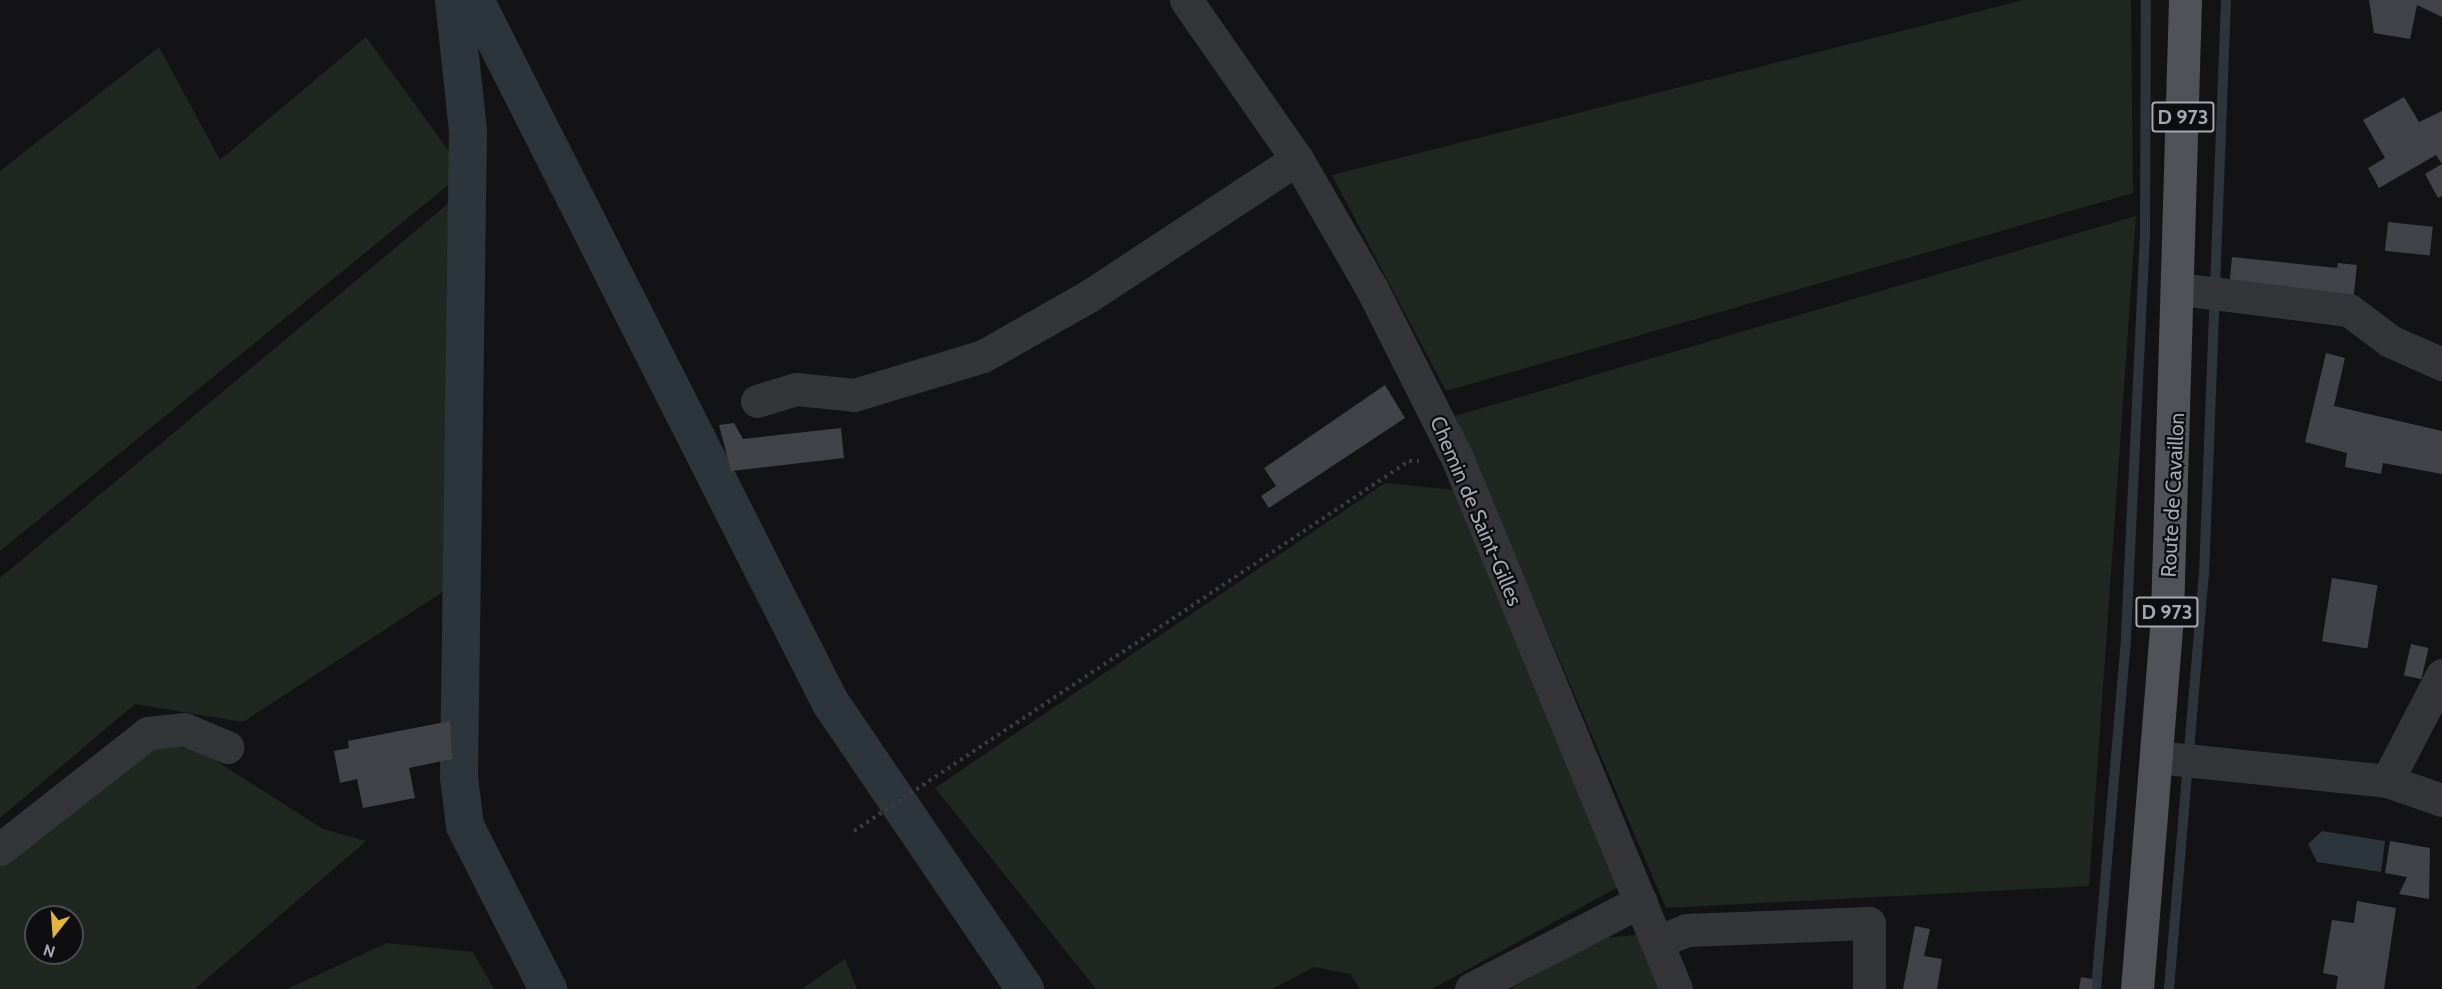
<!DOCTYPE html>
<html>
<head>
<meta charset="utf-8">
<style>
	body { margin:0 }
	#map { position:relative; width:2442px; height:989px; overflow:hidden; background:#131315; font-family:Cabin,sans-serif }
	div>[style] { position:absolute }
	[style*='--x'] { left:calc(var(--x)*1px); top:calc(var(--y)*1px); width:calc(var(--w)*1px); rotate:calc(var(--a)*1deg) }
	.green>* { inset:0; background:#202721 }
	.water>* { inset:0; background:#2d353c }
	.stream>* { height:10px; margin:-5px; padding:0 5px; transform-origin:5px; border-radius:5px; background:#2d353c }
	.canal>* { height:38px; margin:-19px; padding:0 19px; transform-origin:19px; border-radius:19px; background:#2d353c }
	.building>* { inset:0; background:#424348; transform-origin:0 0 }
	.path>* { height:4px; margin-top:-2px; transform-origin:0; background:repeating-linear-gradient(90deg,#3a3c40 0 3px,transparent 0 7.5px) }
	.minor>* { height:33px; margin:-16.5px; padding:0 16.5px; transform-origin:16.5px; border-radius:16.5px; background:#343539 }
	.major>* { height:33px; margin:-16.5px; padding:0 16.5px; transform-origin:16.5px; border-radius:16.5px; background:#515258 }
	span { translate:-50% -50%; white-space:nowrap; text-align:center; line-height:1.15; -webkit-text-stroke:4.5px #0e0e10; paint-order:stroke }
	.shield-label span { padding:2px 4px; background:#0e0e10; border:2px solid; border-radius:4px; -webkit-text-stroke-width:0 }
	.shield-label { font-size:20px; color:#a6a9b4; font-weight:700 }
	.street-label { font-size:21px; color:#a6a9b4 }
	.north { position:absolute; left:24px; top:905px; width:60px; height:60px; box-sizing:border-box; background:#0e0e10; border:2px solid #4b4c52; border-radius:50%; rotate:197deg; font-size:16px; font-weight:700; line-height:24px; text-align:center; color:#a6a9b4 }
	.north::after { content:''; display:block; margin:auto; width:21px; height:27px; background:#e4b53b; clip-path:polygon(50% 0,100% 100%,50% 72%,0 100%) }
</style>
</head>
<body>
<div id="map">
	<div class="green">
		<div style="clip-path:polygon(2024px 0,2131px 0,2133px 193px,1446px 391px,1332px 175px)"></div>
		<div style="clip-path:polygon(366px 37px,464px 172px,0 551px,0 171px,159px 47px,220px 160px)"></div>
		<div style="clip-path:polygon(456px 197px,452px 586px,243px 722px,135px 704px,0 818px,0 578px)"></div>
		<div style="clip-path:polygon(2136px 216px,2089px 886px,1666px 908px,1455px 416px)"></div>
		<div style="clip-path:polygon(1385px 483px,1454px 490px,1620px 886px,1432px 989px,1360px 989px,1350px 974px,1314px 967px,1272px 989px,1096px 989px,935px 788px)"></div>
		<div style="clip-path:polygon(evenodd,149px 740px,202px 752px,323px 829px,366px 841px,195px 989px,0 989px,0 864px,149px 740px,36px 917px,72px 917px,72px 953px,36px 953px,36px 917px)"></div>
		<div style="clip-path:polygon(1638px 935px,1662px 989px,1510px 989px,1603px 938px)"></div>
		<div style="clip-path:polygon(387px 943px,473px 952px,494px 989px,287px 989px)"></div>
		<div style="clip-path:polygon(845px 959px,857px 989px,802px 989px)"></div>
	</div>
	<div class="water">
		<div style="clip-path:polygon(2322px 831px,2385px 841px,2381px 872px,2317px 862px,2308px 844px)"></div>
	</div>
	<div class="stream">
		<div style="--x:2096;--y:989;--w:354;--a:-85.1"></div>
		<div style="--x:2126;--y:636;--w:398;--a:-87.3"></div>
		<div style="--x:2145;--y:238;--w:238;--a:-89.8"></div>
		<div style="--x:2169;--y:989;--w:415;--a:-85.2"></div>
		<div style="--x:2204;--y:575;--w:575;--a:-87.81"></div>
	</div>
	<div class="canal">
		<div style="--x:454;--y:0;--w:131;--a:83.9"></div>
		<div style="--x:468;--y:130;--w:647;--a:90.8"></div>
		<div style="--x:459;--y:777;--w:49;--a:83"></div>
		<div style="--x:465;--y:826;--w:183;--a:63"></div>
		<div style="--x:475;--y:0;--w:787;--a:63.17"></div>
		<div style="--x:830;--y:702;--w:347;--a:55.8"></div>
	</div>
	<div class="building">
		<div style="clip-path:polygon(2369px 0,2442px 0,2442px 17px,2417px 5px,2410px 39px,2374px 33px)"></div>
		<div style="clip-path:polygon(2404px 97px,2419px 122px,2442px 111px,2442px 196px,2438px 198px,2425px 174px,2442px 164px,2436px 155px,2379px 188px,2368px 168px,2385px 158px,2363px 120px)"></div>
		<div style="left:2388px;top:222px;width:45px;height:29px;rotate:6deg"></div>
		<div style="clip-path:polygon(2232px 257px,2337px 268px,2338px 263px,2357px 265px,2353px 301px,2229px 289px)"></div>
		<div style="clip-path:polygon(2326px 353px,2345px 358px,2334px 406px,2442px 431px,2442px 474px,2383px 463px,2381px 474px,2345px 467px,2347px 453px,2305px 442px)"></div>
		<div style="clip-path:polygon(1385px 385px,1405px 418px,1269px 508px,1261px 496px,1276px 486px,1264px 468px)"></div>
		<div style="clip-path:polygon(734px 423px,743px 439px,841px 428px,844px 458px,731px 471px,719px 425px)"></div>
		<div style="left:2332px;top:578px;width:46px;height:64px;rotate:9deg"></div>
		<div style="left:2411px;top:644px;width:18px;height:32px;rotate:13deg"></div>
		<div style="clip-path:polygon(450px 721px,452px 759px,409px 768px,415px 798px,363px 808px,357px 779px,340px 783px,334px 751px,349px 748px,348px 741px)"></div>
		<div style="clip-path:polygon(2390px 841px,2430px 848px,2429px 899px,2399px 894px,2407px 877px,2385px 873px)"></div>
		<div style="clip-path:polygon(2357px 901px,2396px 908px,2384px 989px,2336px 989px,2338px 976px,2323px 973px,2332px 920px,2354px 923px)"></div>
		<div style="clip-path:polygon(1915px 926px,1930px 929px,1924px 956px,1942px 959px,1937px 989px,1903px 989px)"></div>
		<div style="clip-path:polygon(2081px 977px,2093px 979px,2092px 989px,2079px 989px)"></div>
	</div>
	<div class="path">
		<div style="--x:854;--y:831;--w:667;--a:-33.69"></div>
		<div style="--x:1409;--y:461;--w:10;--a:0"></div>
	</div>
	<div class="minor">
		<div style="--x:1186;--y:0;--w:194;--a:55.1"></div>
		<div style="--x:1297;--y:159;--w:150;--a:60"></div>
		<div style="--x:1372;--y:289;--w:191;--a:63.3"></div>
		<div style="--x:1458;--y:460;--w:572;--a:67.6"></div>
		<div style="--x:2180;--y:289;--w:170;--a:7.1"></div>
		<div style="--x:2349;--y:310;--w:51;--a:37.1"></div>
		<div style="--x:2390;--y:341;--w:57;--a:23.9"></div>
		<div style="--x:757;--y:401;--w:41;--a:-17.1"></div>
		<div style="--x:796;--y:389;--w:58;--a:5.9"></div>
		<div style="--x:854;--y:395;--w:135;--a:-16.8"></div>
		<div style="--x:983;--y:356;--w:122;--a:-29.5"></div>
		<div style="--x:1089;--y:296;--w:249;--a:-33.4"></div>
		<div style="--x:2156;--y:757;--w:232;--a:5.9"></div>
		<div style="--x:2387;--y:781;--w:119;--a:-62.6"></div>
		<div style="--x:2387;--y:781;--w:58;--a:19.1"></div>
		<div style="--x:0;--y:849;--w:188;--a:-38.1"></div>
		<div style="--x:148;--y:733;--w:36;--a:-6"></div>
		<div style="--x:184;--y:729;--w:47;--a:22.7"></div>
		<div style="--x:1657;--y:942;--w:31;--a:-22"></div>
		<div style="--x:1686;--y:930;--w:183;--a:-2.2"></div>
		<div style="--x:1869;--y:923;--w:66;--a:90"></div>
		<div style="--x:1471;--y:989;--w:191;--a:-27.4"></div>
	</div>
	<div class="major">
		<div style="--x:2137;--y:989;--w:376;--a:-85.4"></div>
		<div style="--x:2167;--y:614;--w:614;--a:-88.32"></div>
	</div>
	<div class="shield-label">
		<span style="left:2183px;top:117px">D 973</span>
		<span style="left:2167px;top:612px">D 973</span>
	</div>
	<div class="street-label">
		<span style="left:2173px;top:495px;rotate:-87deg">Route de Cavaillon</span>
		<span style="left:1476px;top:511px;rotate:67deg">Chemin de Saint-Gilles</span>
	</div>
	<div class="north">N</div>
</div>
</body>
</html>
